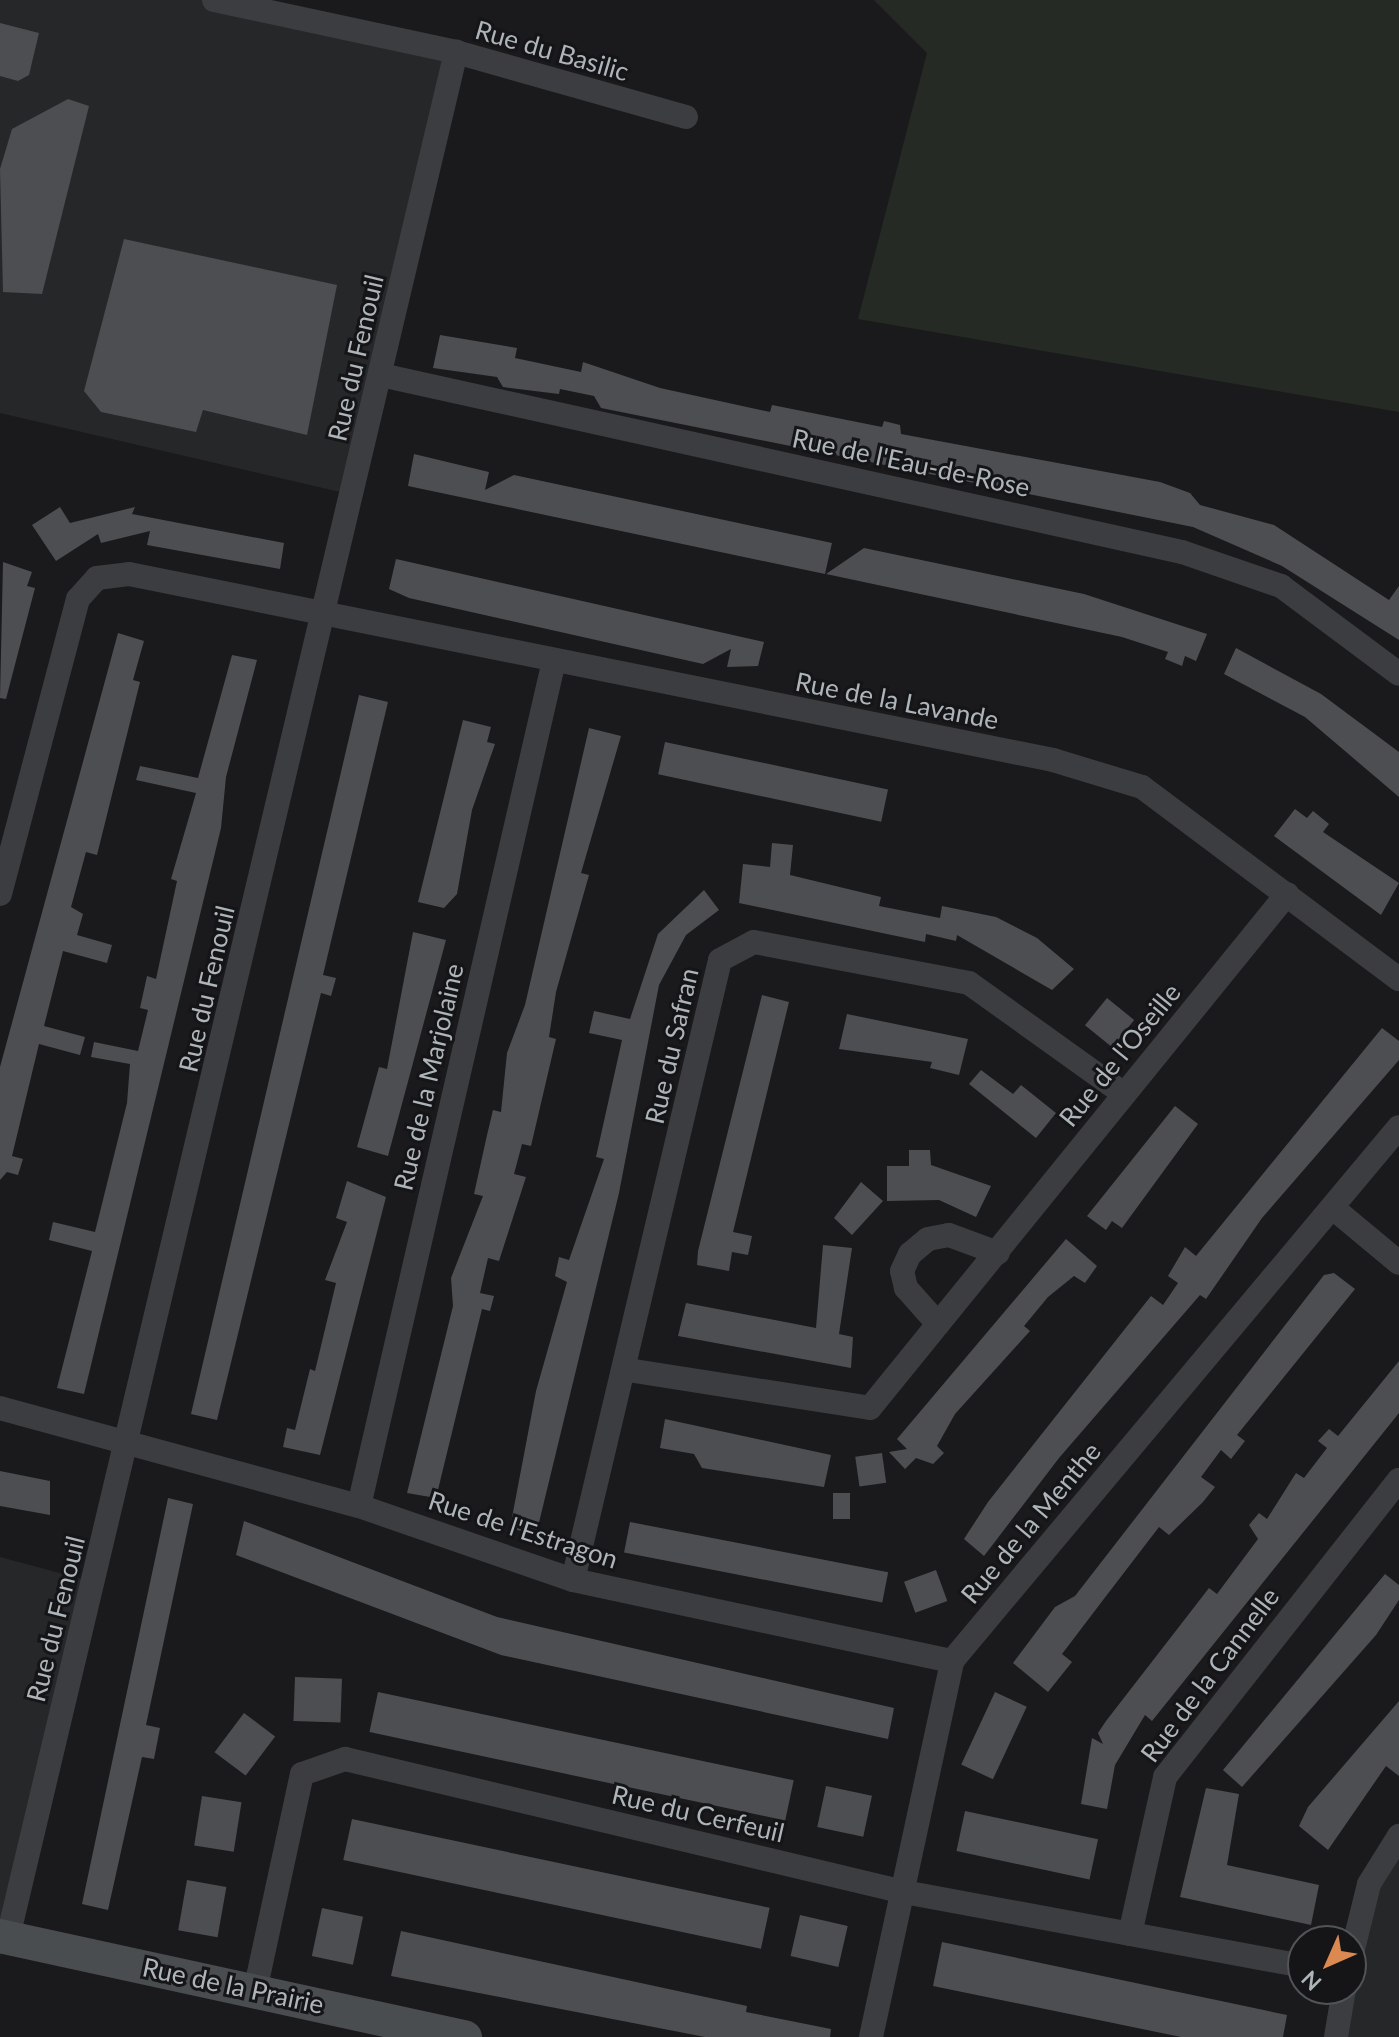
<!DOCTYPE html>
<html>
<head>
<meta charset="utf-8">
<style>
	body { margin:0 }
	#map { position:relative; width:1399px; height:2037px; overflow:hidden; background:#1a1a1c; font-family:Lato,sans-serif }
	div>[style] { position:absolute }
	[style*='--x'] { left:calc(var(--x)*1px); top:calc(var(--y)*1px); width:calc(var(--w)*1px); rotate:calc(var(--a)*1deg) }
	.built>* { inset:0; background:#262729 }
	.green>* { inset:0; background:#252b24 }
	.building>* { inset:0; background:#4c4e51; transform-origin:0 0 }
	.street>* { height:24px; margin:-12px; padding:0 12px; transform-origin:12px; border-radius:12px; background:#3b3d40 }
	.secondary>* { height:34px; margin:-17px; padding:0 17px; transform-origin:17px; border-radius:17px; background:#4a4d50 }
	span { translate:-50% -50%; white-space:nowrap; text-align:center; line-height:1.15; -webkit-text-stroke:6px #151517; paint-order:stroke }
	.street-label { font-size:26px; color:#aeb5ba }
	.north { position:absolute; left:1287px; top:1925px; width:80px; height:80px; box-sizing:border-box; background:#151517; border:2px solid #525558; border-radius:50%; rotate:225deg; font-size:22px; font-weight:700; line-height:32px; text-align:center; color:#aeb5ba }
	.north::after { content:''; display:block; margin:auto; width:28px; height:36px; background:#dc8851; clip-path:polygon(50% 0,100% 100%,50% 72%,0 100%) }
</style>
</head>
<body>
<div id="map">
	<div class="built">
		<div style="clip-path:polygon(0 0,214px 0,456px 52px,353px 495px,0 413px)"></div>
		<div style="clip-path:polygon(0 1557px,93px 1582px,0 1957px)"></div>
		<div style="clip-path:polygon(1399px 1845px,1399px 2037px,1339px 2037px,1369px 1884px)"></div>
	</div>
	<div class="green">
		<div style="clip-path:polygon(874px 0,1399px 0,1399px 412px,858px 319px,927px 53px)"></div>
	</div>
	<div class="building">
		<div style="clip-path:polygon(0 23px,39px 33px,29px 75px,18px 81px,0 76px)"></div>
		<div style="clip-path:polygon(68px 99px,89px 106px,42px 294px,3px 292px,0 169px,12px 129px)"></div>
		<div style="clip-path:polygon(124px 239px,337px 285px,307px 435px,203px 410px,196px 432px,101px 412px,84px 391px)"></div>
		<div style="clip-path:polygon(440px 335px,517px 348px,515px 358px,581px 372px,583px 362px,660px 388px,770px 412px,772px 405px,882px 427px,884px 421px,900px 425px,901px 434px,1160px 482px,1190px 493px,1200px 505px,1274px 525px,1389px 600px,1399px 586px,1399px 640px,1282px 566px,1193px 527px,601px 408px,594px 396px,560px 389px,559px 394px,503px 387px,497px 377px,433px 368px)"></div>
		<div style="clip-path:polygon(414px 454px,489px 472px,485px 490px,514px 475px,832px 543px,825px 574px,408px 486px)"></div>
		<div style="clip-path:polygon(60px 507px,70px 523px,135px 507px,132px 514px,284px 543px,280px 569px,147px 545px,150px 531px,101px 543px,98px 534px,56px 561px,32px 525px)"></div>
		<div style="clip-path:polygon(864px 548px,1084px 594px,1207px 634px,1196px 661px,1185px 656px,1182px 666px,1165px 659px,1168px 652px,1122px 637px,826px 574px)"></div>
		<div style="clip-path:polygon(396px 559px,764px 642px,758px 666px,727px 667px,731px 649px,703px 664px,409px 598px,389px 589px)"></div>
		<div style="clip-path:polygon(3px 562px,32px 572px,27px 586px,35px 588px,6px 699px,0 698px)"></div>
		<div style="clip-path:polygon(118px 633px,144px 641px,133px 680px,140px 682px,97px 855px,86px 852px,71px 907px,83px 914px,77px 935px,112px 945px,107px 963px,63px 951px,44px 1026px,85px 1037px,80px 1055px,39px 1044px,12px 1156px,23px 1159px,18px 1175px,7px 1172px,0 1180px,0 1067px)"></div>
		<div style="clip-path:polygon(1236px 648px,1321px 694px,1399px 752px,1399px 797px,1305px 717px,1224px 674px)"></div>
		<div style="clip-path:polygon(232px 655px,257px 660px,226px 777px,221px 828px,84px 1394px,57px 1388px,92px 1251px,49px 1240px,53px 1222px,95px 1232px,127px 1103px,130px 1064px,91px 1057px,94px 1042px,138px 1051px,148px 1010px,140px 1008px,147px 976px,156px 979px,177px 881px,171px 879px,196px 793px,136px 780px,140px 766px,198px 778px)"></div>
		<div style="clip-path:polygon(359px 695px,388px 702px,323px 975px,336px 978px,331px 996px,321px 993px,217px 1420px,191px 1414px)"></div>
		<div style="clip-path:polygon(463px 720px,491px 727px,487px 742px,495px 744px,472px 810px,457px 894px,444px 908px,418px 902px)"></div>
		<div style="clip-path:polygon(589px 728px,621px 736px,581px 873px,589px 875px,556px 992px,549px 1037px,556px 1039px,531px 1146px,522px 1144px,514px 1174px,526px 1177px,499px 1261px,488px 1258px,480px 1293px,494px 1296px,490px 1311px,482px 1309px,436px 1498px,407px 1493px,453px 1306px,451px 1278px,483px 1196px,474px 1194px,487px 1135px,493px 1110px,501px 1112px,507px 1053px,525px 1005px)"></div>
		<div style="left:665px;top:742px;width:228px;height:33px;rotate:12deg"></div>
		<div style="clip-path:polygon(1295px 809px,1307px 818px,1313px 811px,1329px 824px,1323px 832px,1399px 883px,1381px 915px,1274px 836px)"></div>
		<div style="clip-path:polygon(772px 843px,793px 845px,790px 875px,881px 897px,879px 906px,940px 918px,942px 906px,996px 917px,1037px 938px,1074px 969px,1052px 990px,957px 935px,956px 941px,926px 934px,925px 942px,739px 903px,743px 864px,770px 867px)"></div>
		<div style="clip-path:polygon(704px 890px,719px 910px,686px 935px,659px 985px,619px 1193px,536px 1535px,510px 1528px,536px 1391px,567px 1282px,555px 1276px,559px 1257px,569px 1260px,604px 1159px,596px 1157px,622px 1040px,589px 1033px,594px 1011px,630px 1019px,658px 934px)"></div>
		<div style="clip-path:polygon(413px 932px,446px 940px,388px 1156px,357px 1147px,379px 1067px,387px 1069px)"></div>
		<div style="clip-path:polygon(762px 995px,789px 1002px,733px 1232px,752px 1236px,748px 1255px,732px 1252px,729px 1271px,697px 1265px,698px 1251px)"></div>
		<div style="left:1107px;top:998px;width:35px;height:35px;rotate:39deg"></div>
		<div style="clip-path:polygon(847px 1014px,968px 1039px,959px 1075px,930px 1068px,932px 1062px,839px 1049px)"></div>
		<div style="clip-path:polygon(1382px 1028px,1399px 1041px,1399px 1060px,1262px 1218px,1206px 1299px,1200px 1295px,1059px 1458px,984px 1556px,964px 1539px,988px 1502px,1151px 1296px,1163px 1305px,1178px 1283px,1168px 1276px,1185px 1247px,1196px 1256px)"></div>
		<div style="clip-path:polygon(981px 1070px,1013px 1094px,1021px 1085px,1056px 1113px,1036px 1138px,969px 1084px)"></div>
		<div style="clip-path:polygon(1175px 1106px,1198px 1124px,1122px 1228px,1112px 1221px,1106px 1230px,1087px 1216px)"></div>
		<div style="clip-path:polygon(909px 1150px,930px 1150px,931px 1165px,991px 1186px,976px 1217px,939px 1200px,887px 1201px,887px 1166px,909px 1166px)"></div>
		<div style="clip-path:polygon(347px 1181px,386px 1197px,320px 1455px,283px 1447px,287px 1428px,295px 1430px,310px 1369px,315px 1371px,336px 1283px,325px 1280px,347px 1222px,336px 1218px)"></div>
		<div style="clip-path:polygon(861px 1182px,883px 1201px,852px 1235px,834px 1218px)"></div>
		<div style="clip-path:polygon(1066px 1239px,1097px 1266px,1085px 1283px,1074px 1276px,1048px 1297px,1024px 1326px,1030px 1331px,955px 1414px,937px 1446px,944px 1453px,933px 1464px,916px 1458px,905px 1469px,889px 1452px,907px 1449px,897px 1439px)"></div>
		<div style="clip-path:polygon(823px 1245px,852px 1248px,839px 1334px,853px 1337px,851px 1368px,678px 1336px,686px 1303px,816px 1328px)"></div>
		<div style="clip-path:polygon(1334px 1273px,1355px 1289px,1237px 1435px,1245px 1441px,1231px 1459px,1221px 1450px,1201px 1477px,1215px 1487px,1203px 1502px,1169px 1535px,1159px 1527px,1100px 1604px,1062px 1654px,1072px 1662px,1048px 1692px,1013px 1663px,1055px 1607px,1075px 1596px,1324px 1275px)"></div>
		<div style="clip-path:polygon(1399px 1361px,1399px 1413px,1152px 1721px,1145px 1715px,1115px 1765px,1107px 1809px,1081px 1804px,1092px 1738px,1103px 1744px,1098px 1733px,1106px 1721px,1209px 1588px,1217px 1594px,1258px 1539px,1249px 1525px,1259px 1513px,1267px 1519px,1296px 1473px,1304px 1478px,1327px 1448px,1318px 1441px,1329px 1429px,1338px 1436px)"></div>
		<div style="clip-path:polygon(665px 1419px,831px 1455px,824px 1487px,702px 1468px,694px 1454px,660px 1448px)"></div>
		<div style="left:882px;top:1453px;width:30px;height:27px;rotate:82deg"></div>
		<div style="clip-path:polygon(0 1471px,50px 1481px,50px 1515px,0 1506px)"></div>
		<div style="left:850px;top:1493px;width:26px;height:17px;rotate:90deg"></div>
		<div style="clip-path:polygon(168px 1498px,193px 1504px,146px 1725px,160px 1728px,154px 1759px,142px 1757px,108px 1910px,82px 1904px)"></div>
		<div style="clip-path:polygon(244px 1521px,497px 1617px,894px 1708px,888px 1739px,501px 1655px,236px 1555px)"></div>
		<div style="left:630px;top:1522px;width:263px;height:31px;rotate:11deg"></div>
		<div style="left:936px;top:1570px;width:33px;height:34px;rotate:70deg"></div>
		<div style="clip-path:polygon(1385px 1574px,1399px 1585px,1399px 1600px,1376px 1635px,1242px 1787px,1223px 1770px)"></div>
		<div style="left:295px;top:1677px;width:47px;height:44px;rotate:2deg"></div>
		<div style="left:378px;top:1692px;width:425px;height:41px;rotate:12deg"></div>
		<div style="left:995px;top:1692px;width:35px;height:80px;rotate:25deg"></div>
		<div style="clip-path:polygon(1399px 1701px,1399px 1776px,1386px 1766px,1328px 1850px,1299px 1826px,1308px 1807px)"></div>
		<div style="left:244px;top:1713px;width:39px;height:49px;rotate:37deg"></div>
		<div style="left:826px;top:1786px;width:47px;height:42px;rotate:12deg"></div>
		<div style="clip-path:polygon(1206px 1788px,1239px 1794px,1227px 1865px,1319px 1885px,1311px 1925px,1180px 1897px)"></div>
		<div style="left:202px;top:1796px;width:40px;height:50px;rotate:9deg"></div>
		<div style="left:965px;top:1811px;width:136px;height:41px;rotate:12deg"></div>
		<div style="left:352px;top:1819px;width:427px;height:42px;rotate:12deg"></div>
		<div style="left:187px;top:1880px;width:40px;height:51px;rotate:10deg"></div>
		<div style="left:322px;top:1908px;width:42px;height:49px;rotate:12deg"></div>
		<div style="left:800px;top:1915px;width:49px;height:42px;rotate:13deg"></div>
		<div style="clip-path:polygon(401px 1931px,747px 2006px,746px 2012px,831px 2029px,830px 2037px,705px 2037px,391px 1976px)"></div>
		<div style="clip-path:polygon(942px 1942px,1287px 2015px,1283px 2037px,1181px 2037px,933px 1986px)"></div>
	</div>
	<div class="street">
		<div style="--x:214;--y:0;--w:248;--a:12.1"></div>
		<div style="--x:456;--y:52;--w:239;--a:15.8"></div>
		<div style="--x:381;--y:375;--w:820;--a:12.46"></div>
		<div style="--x:1182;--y:552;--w:105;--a:19"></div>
		<div style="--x:1281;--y:586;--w:147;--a:36.7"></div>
		<div style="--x:0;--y:894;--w:305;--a:-75.2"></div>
		<div style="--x:78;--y:599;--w:28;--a:-48"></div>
		<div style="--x:97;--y:578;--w:32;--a:-7"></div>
		<div style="--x:129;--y:574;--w:943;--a:11.38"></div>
		<div style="--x:1053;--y:760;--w:93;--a:16.9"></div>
		<div style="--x:1142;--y:787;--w:321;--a:36.8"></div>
		<div style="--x:1333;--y:1208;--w:86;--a:39.8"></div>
		<div style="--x:938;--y:1324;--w:48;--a:-131.6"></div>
		<div style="--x:906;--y:1288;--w:17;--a:-103"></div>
		<div style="--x:902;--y:1271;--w:19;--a:-65"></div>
		<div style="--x:910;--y:1254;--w:23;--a:-40"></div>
		<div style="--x:928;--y:1239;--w:21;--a:-11"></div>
		<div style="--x:949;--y:1235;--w:52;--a:20.2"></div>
		<div style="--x:628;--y:1370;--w:245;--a:8.9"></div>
		<div style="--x:870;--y:1408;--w:662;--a:-50.95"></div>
		<div style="--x:0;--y:1408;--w:372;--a:15.3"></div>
		<div style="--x:359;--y:1506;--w:226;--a:19.1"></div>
		<div style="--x:573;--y:1580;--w:388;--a:12.1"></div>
		<div style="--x:359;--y:1506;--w:867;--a:-77.01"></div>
		<div style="--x:573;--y:1580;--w:637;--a:-76.66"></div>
		<div style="--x:720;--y:960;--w:38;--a:-28"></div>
		<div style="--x:754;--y:942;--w:219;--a:10.8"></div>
		<div style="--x:969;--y:983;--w:191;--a:35.6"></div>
		<div style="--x:1130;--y:1934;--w:161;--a:-77.4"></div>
		<div style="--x:1165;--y:1777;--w:378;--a:-51.8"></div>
		<div style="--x:8;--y:1937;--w:1938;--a:-76.63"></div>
		<div style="--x:1351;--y:1957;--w:75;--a:-76.1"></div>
		<div style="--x:1369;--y:1884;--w:57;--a:-58"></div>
		<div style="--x:255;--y:1991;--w:222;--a:-77.8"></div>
		<div style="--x:302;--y:1774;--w:46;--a:-19.2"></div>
		<div style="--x:345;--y:1759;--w:575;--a:13.38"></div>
		<div style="--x:904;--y:1892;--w:406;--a:10.5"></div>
		<div style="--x:871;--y:2037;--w:385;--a:-77.8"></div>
		<div style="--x:952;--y:1661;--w:696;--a:-50.07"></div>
		<div style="--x:1336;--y:2037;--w:49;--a:-80.5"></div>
	</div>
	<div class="secondary">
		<div style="--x:0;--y:1936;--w:476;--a:12.3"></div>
	</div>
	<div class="street-label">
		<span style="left:552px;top:51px;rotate:16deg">Rue du Basilic</span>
		<span style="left:356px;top:358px;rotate:-77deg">Rue du Fenouil</span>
		<span style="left:911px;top:463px;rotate:12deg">Rue de l'Eau-de-Rose</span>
		<span style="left:897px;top:701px;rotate:11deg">Rue de la Lavande</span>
		<span style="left:207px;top:989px;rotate:-77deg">Rue du Fenouil</span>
		<span style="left:672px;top:1046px;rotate:-77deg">Rue du Safran</span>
		<span style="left:1120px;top:1055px;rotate:-51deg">Rue de l'Oseille</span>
		<span style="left:429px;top:1077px;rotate:-77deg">Rue de la Marjolaine</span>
		<span style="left:1031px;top:1523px;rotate:-50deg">Rue de la Menthe</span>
		<span style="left:523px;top:1530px;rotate:18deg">Rue de l'Estragon</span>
		<span style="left:56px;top:1619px;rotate:-76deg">Rue du Fenouil</span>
		<span style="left:1210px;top:1675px;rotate:-53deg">Rue de la Cannelle</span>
		<span style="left:698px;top:1814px;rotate:13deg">Rue du Cerfeuil</span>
		<span style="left:233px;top:1986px;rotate:12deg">Rue de la Prairie</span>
	</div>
	<div class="north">N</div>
</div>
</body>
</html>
